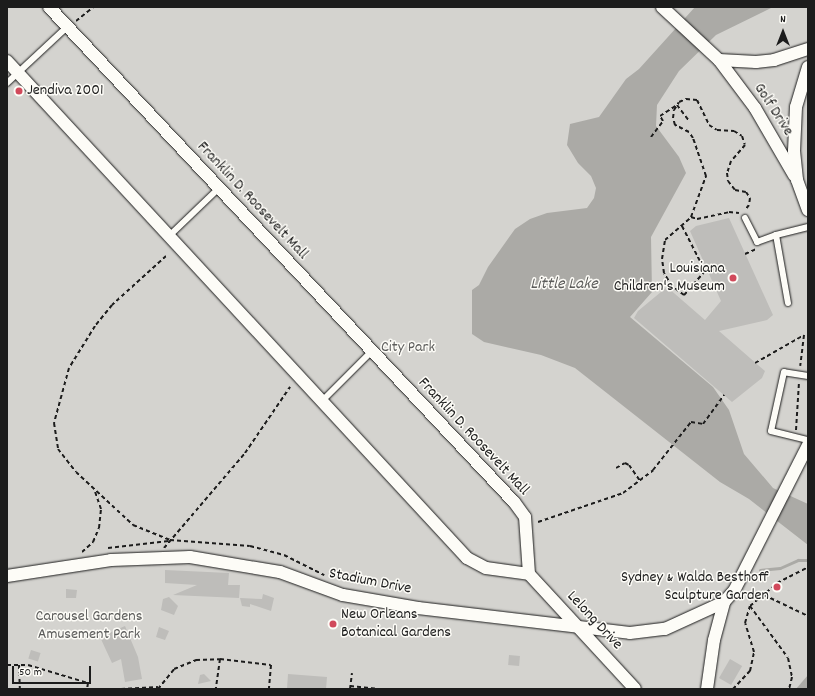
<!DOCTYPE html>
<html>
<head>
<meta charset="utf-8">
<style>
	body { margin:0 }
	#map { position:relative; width:815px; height:696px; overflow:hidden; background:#f4f3ee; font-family:Dekko,sans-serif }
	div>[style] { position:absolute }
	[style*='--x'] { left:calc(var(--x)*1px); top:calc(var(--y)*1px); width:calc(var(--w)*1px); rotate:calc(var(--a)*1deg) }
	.green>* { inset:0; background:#d4d3cf; transform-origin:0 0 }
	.water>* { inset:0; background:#abaaa6 }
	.stream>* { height:3px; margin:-1.5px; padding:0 1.5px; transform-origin:1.5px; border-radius:1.5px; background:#abaaa6 }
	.building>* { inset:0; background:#bebdba; transform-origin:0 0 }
	.path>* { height:2px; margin-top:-1px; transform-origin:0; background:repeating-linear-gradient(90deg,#1c1c1c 0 4px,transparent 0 7px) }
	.roads { filter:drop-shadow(0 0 1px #1c1c1c) drop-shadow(0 0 1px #1c1c1c) }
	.lane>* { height:6px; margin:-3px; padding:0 3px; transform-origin:3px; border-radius:3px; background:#fdfcf7 }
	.street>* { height:12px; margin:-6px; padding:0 6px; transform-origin:6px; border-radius:6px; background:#fdfcf7 }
	.dots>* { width:11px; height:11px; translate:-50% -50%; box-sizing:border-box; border:2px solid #fdfcf7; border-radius:50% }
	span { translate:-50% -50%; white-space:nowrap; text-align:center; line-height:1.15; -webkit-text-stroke:3px #fdfcf7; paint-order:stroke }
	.poi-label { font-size:16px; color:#1c1c1c }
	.left { translate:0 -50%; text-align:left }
	.right { translate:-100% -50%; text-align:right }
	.street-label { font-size:16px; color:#1c1c1c }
	.park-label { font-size:16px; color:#5c5c5b }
	.water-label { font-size:17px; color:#5c5c5a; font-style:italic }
	.frame { position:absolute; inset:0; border:8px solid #1c1c1c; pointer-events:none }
	.north { position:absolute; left:763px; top:12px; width:40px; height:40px; -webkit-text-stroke:3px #fdfcf7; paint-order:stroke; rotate:0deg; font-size:11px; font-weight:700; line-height:16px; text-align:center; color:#1c1c1c }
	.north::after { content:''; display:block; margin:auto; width:14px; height:18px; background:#1c1c1c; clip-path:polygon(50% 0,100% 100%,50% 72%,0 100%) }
	.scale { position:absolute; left:12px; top:666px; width:79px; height:18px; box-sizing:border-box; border:2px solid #1c1c1c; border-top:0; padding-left:5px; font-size:12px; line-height:14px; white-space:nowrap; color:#1c1c1c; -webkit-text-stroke:3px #fdfcf7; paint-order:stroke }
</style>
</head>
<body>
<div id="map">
	<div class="green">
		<div style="left:7px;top:7px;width:801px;height:682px"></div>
	</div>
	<div class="water">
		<div style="clip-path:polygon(695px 7px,773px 7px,716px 35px,679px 71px,657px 105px,656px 126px,679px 157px,686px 173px,651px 237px,652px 292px,630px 317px,713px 387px,729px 410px,744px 454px,773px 488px,808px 504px,808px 545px,749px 499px,720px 482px,575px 368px,541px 355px,484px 342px,472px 334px,472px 290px,479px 285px,488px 267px,515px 229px,530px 219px,547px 213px,587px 208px,594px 198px,596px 188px,591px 176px,578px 163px,567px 145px,570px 124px,599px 117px,626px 79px,639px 69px)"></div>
		<div style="clip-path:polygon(808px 675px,808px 689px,796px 689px)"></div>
	</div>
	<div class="stream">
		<div style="--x:760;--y:570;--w:20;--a:-6"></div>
		<div style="--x:780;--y:568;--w:20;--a:-24"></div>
		<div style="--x:798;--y:560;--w:10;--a:0"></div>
	</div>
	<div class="building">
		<div style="clip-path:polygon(729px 218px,773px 315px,767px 320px,719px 331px,765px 371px,762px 378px,732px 402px,634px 318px,638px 311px,667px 287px,705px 320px,721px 301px,690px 231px,696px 226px)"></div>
		<div style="clip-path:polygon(165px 570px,229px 573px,228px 585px,240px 585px,239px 598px,173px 595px,197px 585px,165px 583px)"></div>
		<div style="clip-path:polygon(66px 589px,77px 590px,76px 598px,66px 598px)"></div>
		<div style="clip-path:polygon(263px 594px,274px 598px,271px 611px,250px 604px,250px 607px,242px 606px,240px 598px,262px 599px)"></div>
		<div style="clip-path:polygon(169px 597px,178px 606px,174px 615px,161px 610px,163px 599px)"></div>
		<div style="clip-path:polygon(125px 626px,138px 657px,142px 679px,125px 682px,121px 659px,112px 663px,100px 637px)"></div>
		<div style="clip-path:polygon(159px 627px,169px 631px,165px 640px,156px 637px)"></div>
		<div style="left:31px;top:650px;width:10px;height:9px;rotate:17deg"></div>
		<div style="left:509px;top:655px;width:11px;height:10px;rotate:5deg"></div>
		<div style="left:730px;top:659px;width:14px;height:22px;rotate:30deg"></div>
		<div style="clip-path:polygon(204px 674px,211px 681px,198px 684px,200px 675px)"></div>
		<div style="clip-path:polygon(288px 674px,327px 677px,326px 689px,287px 689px)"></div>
	</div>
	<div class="path">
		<div style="--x:76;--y:21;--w:22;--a:-39"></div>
		<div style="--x:651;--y:137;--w:20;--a:-53"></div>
		<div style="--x:663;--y:121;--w:6;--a:-121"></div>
		<div style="--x:660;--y:116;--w:20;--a:-33"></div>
		<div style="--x:677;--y:105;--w:20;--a:53"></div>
		<div style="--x:691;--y:217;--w:6;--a:18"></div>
		<div style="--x:697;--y:219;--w:33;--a:-12"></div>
		<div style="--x:729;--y:212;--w:10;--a:6"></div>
		<div style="--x:682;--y:226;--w:51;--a:62.9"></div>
		<div style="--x:705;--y:271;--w:32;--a:131"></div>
		<div style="--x:684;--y:295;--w:15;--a:-143"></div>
		<div style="--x:672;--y:286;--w:15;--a:-122"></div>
		<div style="--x:664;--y:273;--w:14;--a:-98"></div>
		<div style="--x:662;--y:259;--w:19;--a:-81"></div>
		<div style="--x:665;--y:240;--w:35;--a:-41"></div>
		<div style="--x:691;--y:217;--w:44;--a:-69.9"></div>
		<div style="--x:706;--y:176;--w:40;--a:-108.9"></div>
		<div style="--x:693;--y:138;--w:7;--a:-124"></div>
		<div style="--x:689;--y:132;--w:16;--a:-153"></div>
		<div style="--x:675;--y:125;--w:7;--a:-106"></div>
		<div style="--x:673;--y:118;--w:8;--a:-83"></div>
		<div style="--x:674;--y:110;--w:9;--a:-58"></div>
		<div style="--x:679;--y:102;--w:8;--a:-23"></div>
		<div style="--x:686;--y:99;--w:11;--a:5"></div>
		<div style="--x:697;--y:100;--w:28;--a:64"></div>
		<div style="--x:709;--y:125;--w:9;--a:32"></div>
		<div style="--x:717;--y:130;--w:17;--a:3"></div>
		<div style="--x:734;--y:131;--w:9;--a:32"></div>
		<div style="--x:742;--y:136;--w:9;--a:72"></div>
		<div style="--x:745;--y:145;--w:21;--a:131"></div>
		<div style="--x:731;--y:161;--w:13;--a:108"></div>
		<div style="--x:727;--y:173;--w:8;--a:83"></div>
		<div style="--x:728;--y:181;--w:11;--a:52"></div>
		<div style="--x:735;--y:190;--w:11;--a:10"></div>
		<div style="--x:746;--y:192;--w:7;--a:56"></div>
		<div style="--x:750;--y:198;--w:7;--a:98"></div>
		<div style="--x:749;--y:205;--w:6;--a:129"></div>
		<div style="--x:745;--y:254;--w:12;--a:-24"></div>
		<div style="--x:166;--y:256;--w:73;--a:137.8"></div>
		<div style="--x:112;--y:305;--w:27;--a:129"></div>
		<div style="--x:95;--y:326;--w:49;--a:121.8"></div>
		<div style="--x:69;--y:368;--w:57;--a:105.3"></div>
		<div style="--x:54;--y:423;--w:26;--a:81"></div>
		<div style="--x:58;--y:449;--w:29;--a:52"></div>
		<div style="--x:76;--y:472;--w:78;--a:42.9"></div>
		<div style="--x:133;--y:525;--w:40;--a:22"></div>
		<div style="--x:170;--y:540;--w:80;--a:4.3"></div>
		<div style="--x:250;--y:546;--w:35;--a:15"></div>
		<div style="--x:284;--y:555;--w:45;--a:26.6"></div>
		<div style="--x:755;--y:363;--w:56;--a:-29.7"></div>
		<div style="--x:804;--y:335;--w:31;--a:97"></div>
		<div style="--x:796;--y:430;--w:48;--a:-86.4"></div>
		<div style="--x:616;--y:468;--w:10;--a:-29"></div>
		<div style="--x:625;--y:463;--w:4;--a:27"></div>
		<div style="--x:629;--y:465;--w:19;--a:55"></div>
		<div style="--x:538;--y:522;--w:90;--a:-18.8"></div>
		<div style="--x:623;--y:493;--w:38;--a:-37"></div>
		<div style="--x:653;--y:470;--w:61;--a:-51.6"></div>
		<div style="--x:691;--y:422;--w:12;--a:9"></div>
		<div style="--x:703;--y:424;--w:36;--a:-54"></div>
		<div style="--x:108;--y:548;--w:61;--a:-6.5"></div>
		<div style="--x:164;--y:548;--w:125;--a:-49.5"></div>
		<div style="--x:245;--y:453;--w:80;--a:-55.7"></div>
		<div style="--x:82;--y:552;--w:15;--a:-42"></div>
		<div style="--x:93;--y:542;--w:15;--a:-67"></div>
		<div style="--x:99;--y:528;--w:19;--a:-84"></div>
		<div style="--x:101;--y:509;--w:18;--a:-109"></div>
		<div style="--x:764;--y:595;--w:49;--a:25.5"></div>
		<div style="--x:750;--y:606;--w:35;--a:-40"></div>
		<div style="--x:777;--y:583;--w:35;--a:-27"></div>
		<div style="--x:220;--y:659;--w:51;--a:6.7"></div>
		<div style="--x:271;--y:665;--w:24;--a:95"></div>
		<div style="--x:7;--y:665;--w:21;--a:0"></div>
		<div style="--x:28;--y:665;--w:63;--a:16.7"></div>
		<div style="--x:88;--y:683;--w:6;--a:99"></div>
		<div style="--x:19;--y:665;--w:24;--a:88"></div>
		<div style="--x:350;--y:686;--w:27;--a:6"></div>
		<div style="--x:121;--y:689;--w:37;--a:-3"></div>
		<div style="--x:158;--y:689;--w:26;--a:-51"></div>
		<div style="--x:174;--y:669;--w:24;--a:-22"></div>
		<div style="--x:196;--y:660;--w:24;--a:-2"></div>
		<div style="--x:220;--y:659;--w:30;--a:98"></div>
		<div style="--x:350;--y:689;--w:16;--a:-83"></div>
		<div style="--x:733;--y:689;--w:25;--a:-47"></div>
		<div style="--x:750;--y:671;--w:19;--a:-78"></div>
		<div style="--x:754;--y:652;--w:30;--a:-107"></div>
		<div style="--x:745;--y:623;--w:18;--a:-74"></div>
		<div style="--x:750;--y:606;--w:64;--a:53.8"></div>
		<div style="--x:788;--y:658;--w:19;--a:78"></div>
		<div style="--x:792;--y:677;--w:12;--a:104"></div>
	</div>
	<div class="roads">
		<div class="lane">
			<div style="--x:7;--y:83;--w:82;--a:-43"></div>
			<div style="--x:745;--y:218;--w:27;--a:63"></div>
			<div style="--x:757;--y:242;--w:20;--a:-20"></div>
			<div style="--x:168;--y:237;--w:69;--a:-43.8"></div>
			<div style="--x:788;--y:303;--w:69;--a:-100"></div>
			<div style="--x:776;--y:235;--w:33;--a:-14"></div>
			<div style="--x:808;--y:376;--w:24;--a:-171"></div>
			<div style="--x:784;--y:372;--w:60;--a:102.4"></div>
			<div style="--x:771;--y:431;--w:38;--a:14"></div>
			<div style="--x:323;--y:400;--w:68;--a:-45"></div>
		</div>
		<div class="street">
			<div style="--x:662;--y:7;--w:78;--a:42.9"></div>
			<div style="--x:719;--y:60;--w:37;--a:3"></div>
			<div style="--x:756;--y:62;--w:18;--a:-6"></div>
			<div style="--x:774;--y:60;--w:36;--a:-18"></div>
			<div style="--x:719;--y:60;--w:60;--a:53.1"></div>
			<div style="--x:755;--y:108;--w:78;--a:59.8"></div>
			<div style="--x:7;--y:61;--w:677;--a:47.21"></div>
			<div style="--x:467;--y:558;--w:21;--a:28"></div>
			<div style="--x:486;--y:568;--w:43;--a:7.9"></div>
			<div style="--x:529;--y:574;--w:57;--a:-94"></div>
			<div style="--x:525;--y:517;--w:19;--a:-126"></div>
			<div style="--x:514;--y:502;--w:679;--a:-133.21"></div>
			<div style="--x:808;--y:67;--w:42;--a:106.7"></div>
			<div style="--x:796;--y:107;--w:44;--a:92.6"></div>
			<div style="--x:794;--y:151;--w:29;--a:84"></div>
			<div style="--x:797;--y:180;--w:32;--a:70"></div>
			<div style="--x:529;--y:574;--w:156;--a:47.3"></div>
			<div style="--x:7;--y:576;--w:105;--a:-8.7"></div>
			<div style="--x:111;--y:560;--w:79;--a:-2.2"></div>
			<div style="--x:190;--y:557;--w:91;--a:9.5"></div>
			<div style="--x:280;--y:572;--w:67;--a:20.1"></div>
			<div style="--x:343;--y:595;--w:76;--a:9.8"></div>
			<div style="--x:418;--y:608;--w:213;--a:6.7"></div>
			<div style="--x:630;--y:633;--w:35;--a:-7"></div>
			<div style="--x:665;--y:629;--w:65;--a:-24.6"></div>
			<div style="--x:707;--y:689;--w:49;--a:-81.9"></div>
			<div style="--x:714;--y:640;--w:39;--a:-75"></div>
			<div style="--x:724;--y:602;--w:15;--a:-48"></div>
			<div style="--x:734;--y:591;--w:164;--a:-63.1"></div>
		</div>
	</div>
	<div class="dots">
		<div style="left:19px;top:91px;background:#d1495b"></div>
		<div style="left:733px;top:278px;background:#d1495b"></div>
		<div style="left:777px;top:587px;background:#d1495b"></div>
		<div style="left:333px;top:624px;background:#d1495b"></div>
	</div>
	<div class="poi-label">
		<span class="left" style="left:27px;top:91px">Jendiva 2001</span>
		<span class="right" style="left:725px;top:278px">Louisiana<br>Children's Museum</span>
		<span class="right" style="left:769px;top:587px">Sydney &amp; Walda Besthoff<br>Sculpture Garden</span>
		<span class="left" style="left:341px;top:624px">New Orleans<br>Botanical Gardens</span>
	</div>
	<div class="street-label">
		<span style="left:773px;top:110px;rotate:57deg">Golf Drive</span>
		<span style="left:252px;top:201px;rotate:47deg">Franklin D. Roosevelt Mall</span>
		<span style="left:473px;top:437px;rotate:47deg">Franklin D. Roosevelt Mall</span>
		<span style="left:370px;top:582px;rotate:11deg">Stadium Drive</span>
		<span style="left:594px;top:621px;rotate:47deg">Lelong Drive</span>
	</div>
	<div class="park-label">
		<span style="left:408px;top:348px">City Park</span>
		<span style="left:89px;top:626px">Carousel Gardens<br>Amusement Park</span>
	</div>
	<div class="water-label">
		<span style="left:564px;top:286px">Little Lake</span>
	</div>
	<div class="frame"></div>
	<div class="north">N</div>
	<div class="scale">50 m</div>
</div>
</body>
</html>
